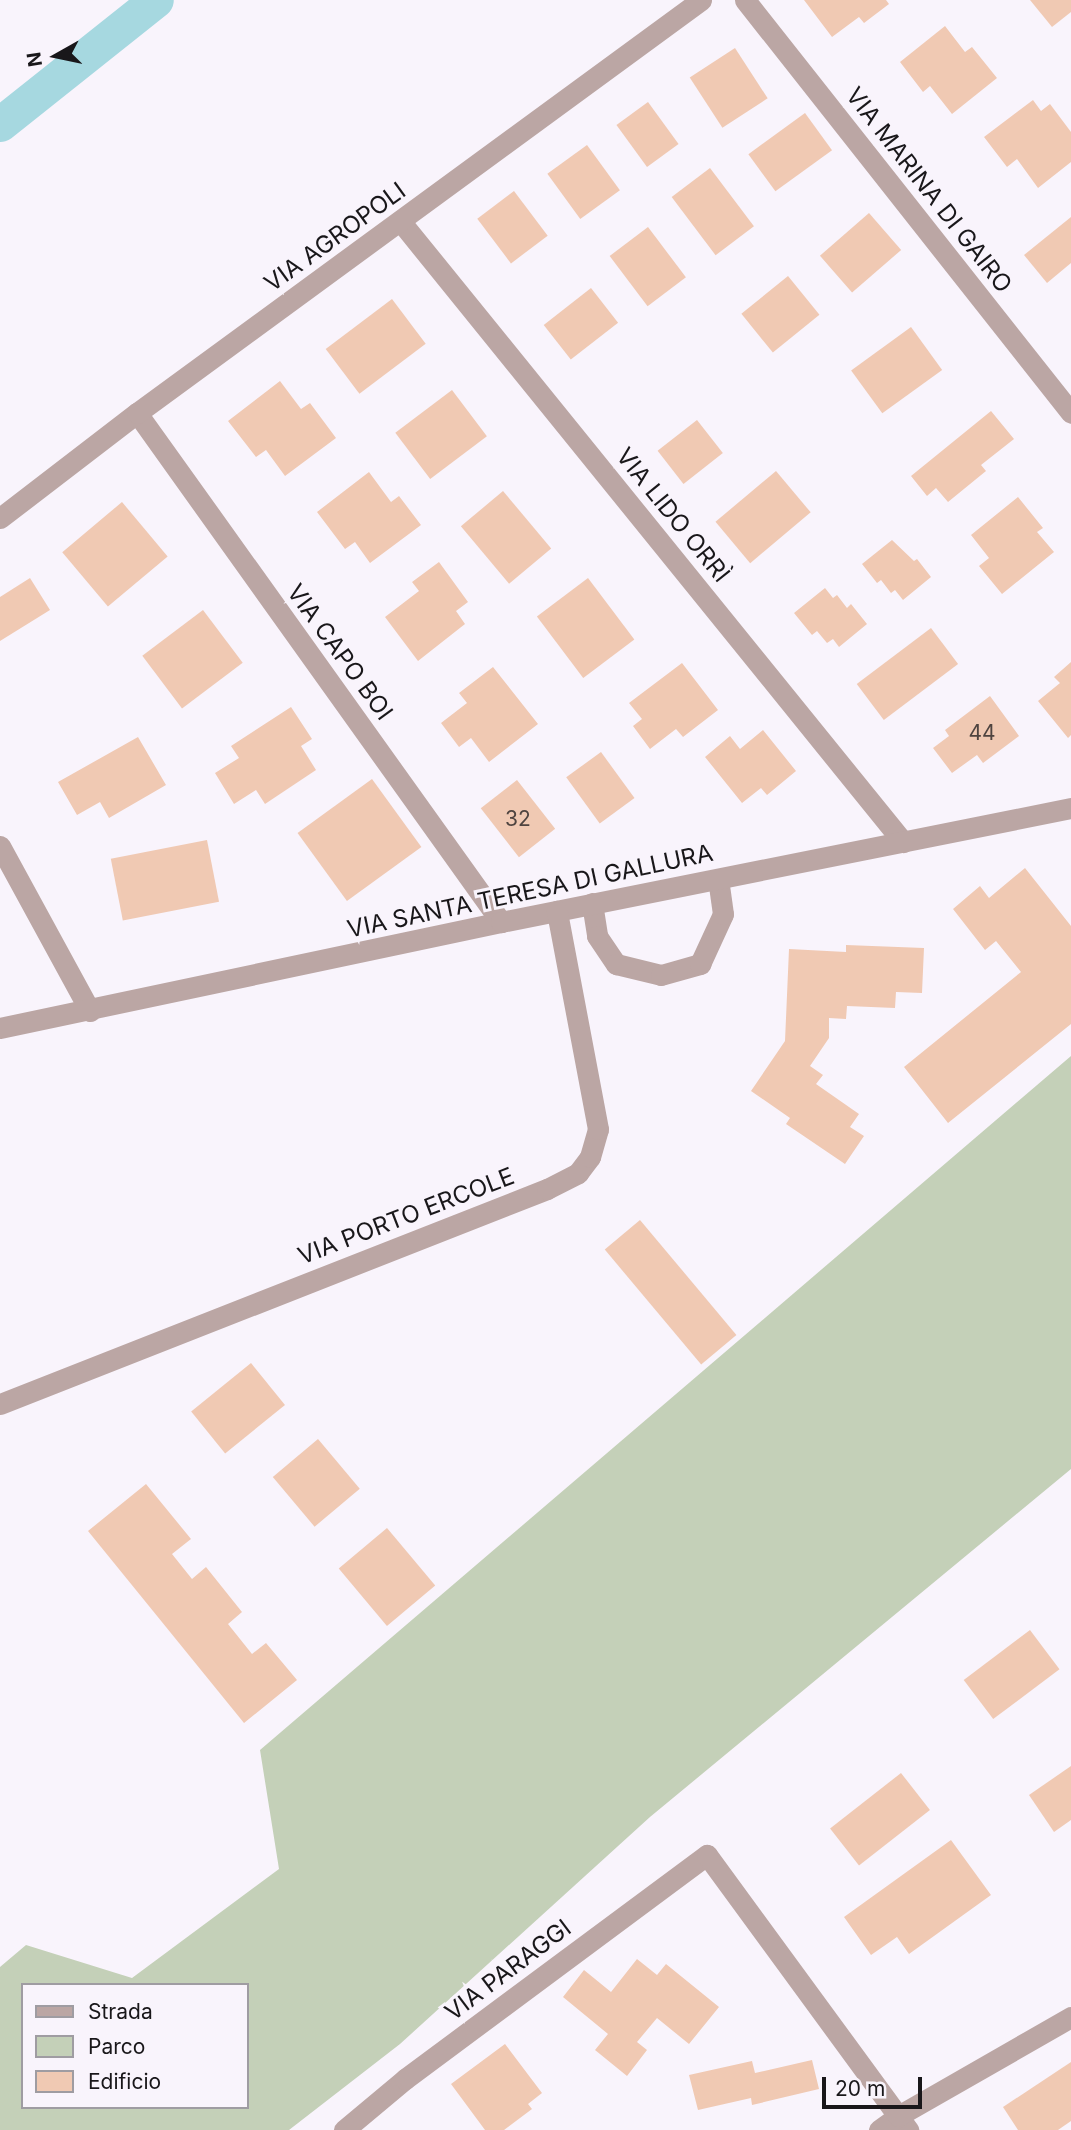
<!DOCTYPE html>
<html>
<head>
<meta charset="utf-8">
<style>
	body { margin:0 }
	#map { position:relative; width:1071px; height:2130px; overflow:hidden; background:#f9f4fc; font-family:Inter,sans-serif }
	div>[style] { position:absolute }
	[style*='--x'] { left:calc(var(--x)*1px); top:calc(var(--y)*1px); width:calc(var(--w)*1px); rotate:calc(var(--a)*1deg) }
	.green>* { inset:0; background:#c4d0b8 }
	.canal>* { height:35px; margin:-17.5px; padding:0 17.5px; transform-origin:17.5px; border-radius:17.5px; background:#a6d8e0 }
	.building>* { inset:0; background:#f0c9b3; transform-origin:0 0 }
	.street>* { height:21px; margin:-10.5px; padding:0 10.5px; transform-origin:10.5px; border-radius:10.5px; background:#bba6a4 }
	span { translate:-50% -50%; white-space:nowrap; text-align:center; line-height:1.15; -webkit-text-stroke:6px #f9f4fc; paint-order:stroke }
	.number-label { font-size:21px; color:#4f4440 }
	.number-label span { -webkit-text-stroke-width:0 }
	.street-label { font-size:24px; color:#19171a }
	.legend { position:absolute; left:21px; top:1983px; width:228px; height:126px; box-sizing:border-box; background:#f9f4fc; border:2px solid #9f9ca2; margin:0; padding:9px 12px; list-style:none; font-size:21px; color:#19171a }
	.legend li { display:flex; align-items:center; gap:14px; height:35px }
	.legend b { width:35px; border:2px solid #9f9ca2 }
	.north { position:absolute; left:21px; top:21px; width:70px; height:70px; -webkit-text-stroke:5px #f9f4fc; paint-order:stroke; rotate:261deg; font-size:19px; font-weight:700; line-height:28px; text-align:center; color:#19171a }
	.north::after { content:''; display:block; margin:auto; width:24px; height:32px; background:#19171a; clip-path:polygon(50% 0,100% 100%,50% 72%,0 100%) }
	.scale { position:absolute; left:822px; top:2077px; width:100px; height:32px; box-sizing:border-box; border:4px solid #19171a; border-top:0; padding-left:9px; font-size:21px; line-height:24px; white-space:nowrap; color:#19171a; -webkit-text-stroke:5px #f9f4fc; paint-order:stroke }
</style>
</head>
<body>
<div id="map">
	<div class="green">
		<div style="clip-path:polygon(evenodd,1071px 1056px,1071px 1469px,650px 1817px,400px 2044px,289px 2130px,0 2130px,0 1967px,26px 1945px,132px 1978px,279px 1869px,260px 1750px,1071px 1056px,23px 1985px,247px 1985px,247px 2107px,23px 2107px,23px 1985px)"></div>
	</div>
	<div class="canal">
		<div style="--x:0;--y:124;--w:199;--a:-38.5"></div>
	</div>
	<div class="building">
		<div style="clip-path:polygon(804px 0,886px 0,889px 4px,864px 23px,859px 17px,832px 37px)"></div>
		<div style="clip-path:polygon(1030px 0,1071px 0,1071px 12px,1052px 27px)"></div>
		<div style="clip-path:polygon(945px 26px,965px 52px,972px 47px,997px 78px,952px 114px,930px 86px,923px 92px,900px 62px)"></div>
		<div style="left:735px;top:48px;width:60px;height:54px;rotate:57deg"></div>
		<div style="clip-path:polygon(1033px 100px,1041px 111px,1050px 104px,1071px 132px,1071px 162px,1038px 188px,1017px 159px,1007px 167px,984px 137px)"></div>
		<div style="left:648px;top:102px;width:52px;height:39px;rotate:54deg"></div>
		<div style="left:805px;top:113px;width:46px;height:70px;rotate:54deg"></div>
		<div style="left:587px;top:145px;width:56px;height:49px;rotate:54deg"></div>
		<div style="left:710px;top:168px;width:73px;height:48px;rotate:53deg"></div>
		<div style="left:514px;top:191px;width:56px;height:46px;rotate:53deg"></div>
		<div style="left:869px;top:213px;width:49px;height:65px;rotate:49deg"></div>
		<div style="clip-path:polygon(1071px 217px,1071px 263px,1047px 283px,1024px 255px)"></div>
		<div style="left:648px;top:227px;width:63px;height:48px;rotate:53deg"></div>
		<div style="left:788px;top:276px;width:50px;height:60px;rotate:51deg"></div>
		<div style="left:591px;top:288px;width:44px;height:60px;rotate:52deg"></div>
		<div style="left:392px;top:299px;width:56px;height:83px;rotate:53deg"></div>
		<div style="left:911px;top:327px;width:53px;height:74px;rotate:54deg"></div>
		<div style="clip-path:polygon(280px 381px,301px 409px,310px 403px,336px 438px,285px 476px,266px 450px,256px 457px,228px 421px)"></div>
		<div style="left:452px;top:390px;width:58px;height:71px;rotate:53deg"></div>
		<div style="clip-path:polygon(991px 411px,1014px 439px,981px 465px,986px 471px,948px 502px,936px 488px,927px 496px,911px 476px)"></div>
		<div style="left:697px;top:420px;width:42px;height:50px;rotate:52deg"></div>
		<div style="left:776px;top:471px;width:54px;height:79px;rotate:50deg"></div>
		<div style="clip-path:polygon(369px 472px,391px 502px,399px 496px,421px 525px,370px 563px,355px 542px,345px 549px,317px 512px)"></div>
		<div style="left:503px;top:491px;width:75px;height:55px;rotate:50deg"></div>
		<div style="clip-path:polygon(1018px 497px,1043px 528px,1037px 532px,1054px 552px,1002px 594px,979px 566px,989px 558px,971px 535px)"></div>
		<div style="left:122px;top:502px;width:71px;height:78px;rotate:50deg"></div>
		<div style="clip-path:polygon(892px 540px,914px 561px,917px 559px,931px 577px,903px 600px,895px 590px,891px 593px,881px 580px,877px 583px,862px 564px)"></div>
		<div style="clip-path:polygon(439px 562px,468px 602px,456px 611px,465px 624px,418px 661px,385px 617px,419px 591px,412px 582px)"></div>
		<div style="clip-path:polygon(30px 578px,50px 610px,0 641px,0 597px)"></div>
		<div style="left:588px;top:578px;width:77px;height:64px;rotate:53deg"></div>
		<div style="clip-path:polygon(825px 588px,833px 598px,837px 595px,847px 608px,851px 604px,867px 624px,839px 647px,833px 639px,827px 643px,817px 631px,812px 635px,794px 613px)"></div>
		<div style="left:203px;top:610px;width:66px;height:76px;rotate:53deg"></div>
		<div style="left:931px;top:628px;width:45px;height:93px;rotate:53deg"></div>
		<div style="clip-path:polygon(1071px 662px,1071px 735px,1068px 738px,1038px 701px,1060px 683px,1054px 677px)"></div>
		<div style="clip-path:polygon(682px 663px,718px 710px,683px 737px,676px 729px,650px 749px,633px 726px,642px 719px,629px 703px)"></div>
		<div style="clip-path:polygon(493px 667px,538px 724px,489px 762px,471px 738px,459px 747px,441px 723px,467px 703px,459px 693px)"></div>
		<div style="clip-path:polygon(990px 696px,1019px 736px,983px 763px,977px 755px,952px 773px,933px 748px,949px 736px,945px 730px)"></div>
		<div style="clip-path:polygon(291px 707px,312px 739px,301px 746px,316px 770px,265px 804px,256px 790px,234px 804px,215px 773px,239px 758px,231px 746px)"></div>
		<div style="clip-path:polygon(763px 730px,796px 771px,767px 795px,761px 788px,742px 803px,705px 757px,730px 736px,740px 749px)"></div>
		<div style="clip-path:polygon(138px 737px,166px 785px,109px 818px,100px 802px,77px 815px,58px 782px)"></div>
		<div style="left:601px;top:752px;width:57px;height:43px;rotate:54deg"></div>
		<div style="left:372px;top:779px;width:84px;height:92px;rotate:54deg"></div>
		<div style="left:517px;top:780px;width:62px;height:46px;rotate:52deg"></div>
		<div style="left:207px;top:840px;width:63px;height:98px;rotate:79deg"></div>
		<div style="clip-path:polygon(1025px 868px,1071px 926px,1071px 1024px,948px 1123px,904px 1067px,1021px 972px,996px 941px,985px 950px,953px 909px,980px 886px,989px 898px)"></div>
		<div style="clip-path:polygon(846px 945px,924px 948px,922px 993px,896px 992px,895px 1008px,847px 1006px,846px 1019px,829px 1018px,829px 1038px,810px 1066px,823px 1075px,816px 1084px,859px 1114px,850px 1127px,864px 1136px,845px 1164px,786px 1124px,790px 1118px,751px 1091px,785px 1041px,789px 949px,846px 952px)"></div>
		<div style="left:640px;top:1220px;width:150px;height:46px;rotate:50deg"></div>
		<div style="left:251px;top:1363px;width:54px;height:77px;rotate:51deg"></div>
		<div style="left:318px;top:1439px;width:65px;height:59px;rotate:50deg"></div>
		<div style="clip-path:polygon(146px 1484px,191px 1539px,172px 1554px,192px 1579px,206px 1567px,242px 1612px,228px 1624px,252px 1654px,266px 1643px,297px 1680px,244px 1723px,88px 1531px)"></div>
		<div style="left:387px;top:1528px;width:75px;height:63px;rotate:50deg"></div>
		<div style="left:1030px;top:1630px;width:49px;height:83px;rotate:53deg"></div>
		<div style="clip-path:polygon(1071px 1766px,1071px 1820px,1054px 1832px,1029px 1795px)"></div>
		<div style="left:901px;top:1773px;width:47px;height:90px;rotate:52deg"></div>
		<div style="clip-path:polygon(951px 1840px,991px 1895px,909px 1954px,897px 1937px,871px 1955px,844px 1917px)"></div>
		<div style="clip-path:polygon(637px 1959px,657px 1975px,666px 1964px,719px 2007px,689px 2044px,657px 2018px,637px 2042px,647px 2050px,627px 2076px,595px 2050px,608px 2034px,563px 1997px,584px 1970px,611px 1992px)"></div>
		<div style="clip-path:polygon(505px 2044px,542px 2093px,528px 2104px,532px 2109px,504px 2130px,485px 2130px,451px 2084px)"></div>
		<div style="clip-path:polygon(812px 2060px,819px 2089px,752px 2105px,751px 2098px,698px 2110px,689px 2075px,752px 2061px,755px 2073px)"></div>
		<div style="clip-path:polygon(1071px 2062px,1071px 2121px,1058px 2130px,1018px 2130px,1003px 2107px)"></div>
	</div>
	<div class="street">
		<div style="--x:745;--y:0;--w:526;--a:51.71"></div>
		<div style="--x:401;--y:222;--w:798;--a:51"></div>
		<div style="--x:137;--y:413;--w:626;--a:54.43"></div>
		<div style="--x:0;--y:518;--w:173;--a:-37.5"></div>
		<div style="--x:137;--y:413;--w:699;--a:-36.21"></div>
		<div style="--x:0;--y:846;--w:188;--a:61.4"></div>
		<div style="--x:592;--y:903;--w:33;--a:81"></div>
		<div style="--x:597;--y:936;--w:34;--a:56"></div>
		<div style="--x:616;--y:964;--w:46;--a:13.7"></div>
		<div style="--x:661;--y:975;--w:41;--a:-15.8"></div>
		<div style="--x:700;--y:964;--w:55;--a:-65.3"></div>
		<div style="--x:723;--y:914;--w:34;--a:-98"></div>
		<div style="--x:0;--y:1028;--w:512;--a:-11.95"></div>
		<div style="--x:501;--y:922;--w:581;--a:-11.31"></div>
		<div style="--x:0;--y:1404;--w:588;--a:-21.46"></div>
		<div style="--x:547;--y:1189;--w:35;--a:-27"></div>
		<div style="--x:578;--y:1173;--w:20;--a:-53"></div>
		<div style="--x:590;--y:1157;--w:29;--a:-74"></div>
		<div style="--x:598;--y:1129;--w:222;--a:-100.7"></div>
		<div style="--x:344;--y:2130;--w:80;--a:-39.9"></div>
		<div style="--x:405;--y:2079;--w:376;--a:-36.6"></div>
		<div style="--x:707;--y:1855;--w:341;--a:53.8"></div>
		<div style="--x:879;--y:2130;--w:24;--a:-36"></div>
		<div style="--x:898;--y:2116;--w:199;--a:-29.8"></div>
	</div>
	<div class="number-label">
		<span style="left:982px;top:733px">44</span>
		<span style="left:518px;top:819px">32</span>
	</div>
	<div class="street-label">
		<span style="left:929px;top:190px;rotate:52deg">VIA MARINA DI GAIRO</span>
		<span style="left:335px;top:237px;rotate:-36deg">VIA AGROPOLI</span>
		<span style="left:673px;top:515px;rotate:51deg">VIA LIDO ORRÌ</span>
		<span style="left:340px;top:652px;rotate:54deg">VIA CAPO BOI</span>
		<span style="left:530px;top:891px;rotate:-12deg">VIA SANTA TERESA DI GALLURA</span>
		<span style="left:406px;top:1216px;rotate:-21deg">VIA PORTO ERCOLE</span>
		<span style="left:508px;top:1970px;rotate:-37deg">VIA PARAGGI</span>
	</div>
	<ul class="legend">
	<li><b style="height:9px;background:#bba6a4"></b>Strada</li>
	<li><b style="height:19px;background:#c4d0b8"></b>Parco</li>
	<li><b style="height:19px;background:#f0c9b3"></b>Edificio</li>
	</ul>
	<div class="north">N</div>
	<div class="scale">20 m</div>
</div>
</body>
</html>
